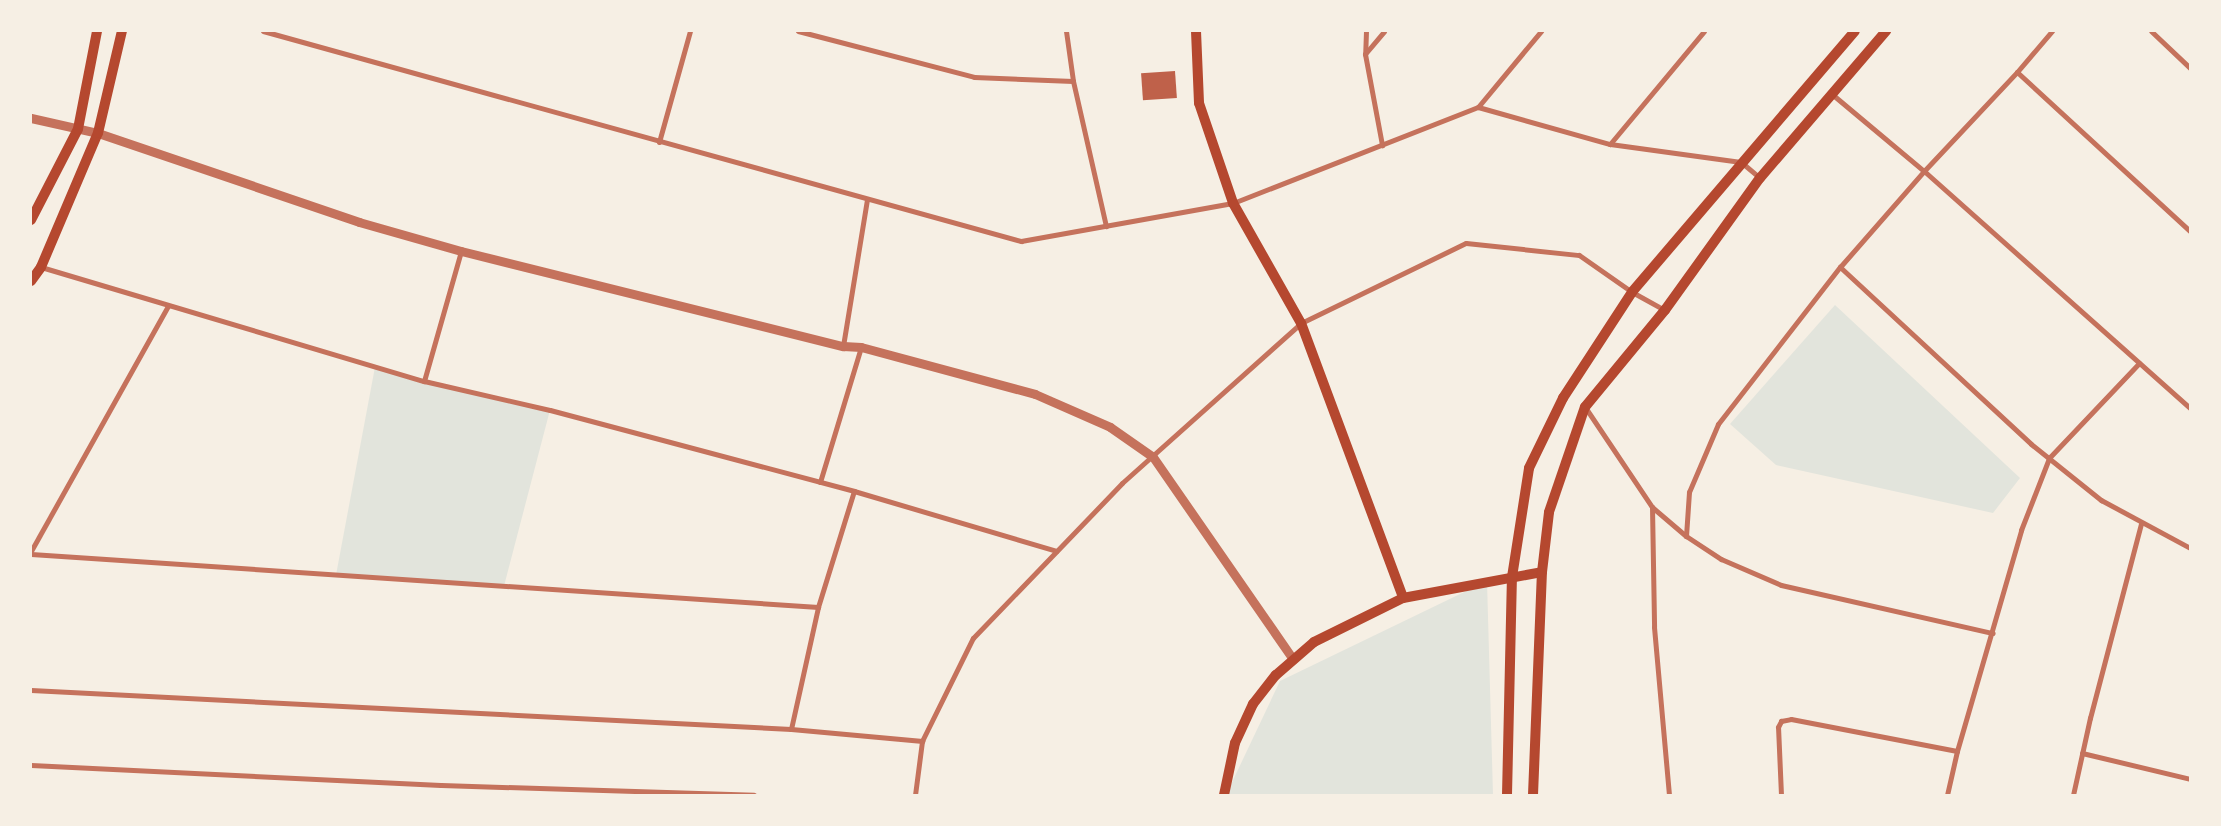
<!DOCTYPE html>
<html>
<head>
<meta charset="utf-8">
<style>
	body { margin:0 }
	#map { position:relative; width:2221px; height:826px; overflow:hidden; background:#f6efe4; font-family:"Space Grotesk",sans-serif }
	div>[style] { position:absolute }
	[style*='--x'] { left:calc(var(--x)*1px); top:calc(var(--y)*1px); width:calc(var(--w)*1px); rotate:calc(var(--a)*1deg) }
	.green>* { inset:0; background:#e2e4dc }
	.building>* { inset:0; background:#bf614a; transform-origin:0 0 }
	.minor>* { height:5px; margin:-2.5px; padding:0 2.5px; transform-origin:2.5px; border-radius:2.5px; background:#c5725c }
	.tertiary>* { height:9px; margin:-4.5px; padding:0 4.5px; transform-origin:4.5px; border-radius:4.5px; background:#c5725c }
	.secondary>* { height:10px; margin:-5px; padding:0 5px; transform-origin:5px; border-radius:5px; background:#b5482f }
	span { translate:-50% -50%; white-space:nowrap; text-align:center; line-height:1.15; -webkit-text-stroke:5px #f6efe4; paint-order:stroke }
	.frame { position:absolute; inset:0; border:32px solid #f6efe4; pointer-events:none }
</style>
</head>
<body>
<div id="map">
	<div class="green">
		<div style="clip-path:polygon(1835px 305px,2020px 478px,1993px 513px,1776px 465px,1730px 424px)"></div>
		<div style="clip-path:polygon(375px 367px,550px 410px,504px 586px,336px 575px)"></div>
		<div style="clip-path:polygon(1487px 581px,1493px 795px,1226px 795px,1280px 681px)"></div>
	</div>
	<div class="building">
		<div style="left:1175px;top:71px;width:27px;height:34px;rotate:86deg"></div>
	</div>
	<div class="minor">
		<div style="--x:263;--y:31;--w:787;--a:15.49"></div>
		<div style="--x:1021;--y:241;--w:215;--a:-10.2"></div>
		<div style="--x:1233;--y:203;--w:263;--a:-21.4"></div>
		<div style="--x:1478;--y:107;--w:137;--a:15.7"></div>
		<div style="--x:1610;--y:144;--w:132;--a:7.8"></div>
		<div style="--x:1741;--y:162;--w:25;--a:40"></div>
		<div style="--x:798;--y:31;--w:182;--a:14.6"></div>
		<div style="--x:974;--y:77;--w:99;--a:2.3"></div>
		<div style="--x:1066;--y:31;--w:50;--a:82"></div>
		<div style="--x:1073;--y:81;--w:149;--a:77.2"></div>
		<div style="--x:1366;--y:31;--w:23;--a:92"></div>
		<div style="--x:1365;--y:54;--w:93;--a:79.4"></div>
		<div style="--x:2151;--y:31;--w:54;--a:43.5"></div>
		<div style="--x:1365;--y:54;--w:30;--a:-50"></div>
		<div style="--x:2017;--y:72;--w:235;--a:42.6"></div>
		<div style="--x:1833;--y:95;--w:119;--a:39.9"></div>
		<div style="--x:1924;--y:171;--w:356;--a:41.7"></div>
		<div style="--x:1478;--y:107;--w:99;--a:-50.3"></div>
		<div style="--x:659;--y:142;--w:115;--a:-74.4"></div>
		<div style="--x:1610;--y:144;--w:147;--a:-50.2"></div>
		<div style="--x:41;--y:267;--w:400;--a:16.6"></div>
		<div style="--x:424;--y:381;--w:129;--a:13"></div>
		<div style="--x:550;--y:410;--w:315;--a:14.9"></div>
		<div style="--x:854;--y:491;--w:211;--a:16.5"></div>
		<div style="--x:1840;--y:267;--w:260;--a:42.8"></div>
		<div style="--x:2031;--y:444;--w:90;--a:38.7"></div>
		<div style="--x:2101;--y:500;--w:101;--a:28.3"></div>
		<div style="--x:843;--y:346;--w:149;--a:-80.7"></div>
		<div style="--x:424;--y:381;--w:135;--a:-74.1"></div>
		<div style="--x:1585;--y:407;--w:120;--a:56.2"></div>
		<div style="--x:1652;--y:507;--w:45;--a:40.5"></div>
		<div style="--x:1686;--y:536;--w:42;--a:33.3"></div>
		<div style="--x:1721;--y:559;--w:65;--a:23.4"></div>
		<div style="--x:1781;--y:585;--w:217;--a:12.8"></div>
		<div style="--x:820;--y:482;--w:141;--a:-73.1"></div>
		<div style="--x:1652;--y:507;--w:120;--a:89"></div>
		<div style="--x:1654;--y:627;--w:169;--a:84.9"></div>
		<div style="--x:1686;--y:536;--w:44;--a:-86.1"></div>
		<div style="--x:1689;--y:492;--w:74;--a:-66.9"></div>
		<div style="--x:1718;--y:424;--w:199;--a:-52.2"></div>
		<div style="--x:1840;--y:267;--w:128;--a:-48.8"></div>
		<div style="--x:1924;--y:171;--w:136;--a:-46.8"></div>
		<div style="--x:2017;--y:72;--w:54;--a:-49.5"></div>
		<div style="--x:31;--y:551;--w:281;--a:-60.8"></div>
		<div style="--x:31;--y:554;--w:789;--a:3.85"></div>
		<div style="--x:31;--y:690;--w:761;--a:2.94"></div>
		<div style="--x:791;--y:729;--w:132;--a:5.2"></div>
		<div style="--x:791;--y:729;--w:125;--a:-77.5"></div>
		<div style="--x:818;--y:607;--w:121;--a:-72.8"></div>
		<div style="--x:2082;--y:753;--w:111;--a:13.5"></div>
		<div style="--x:31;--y:765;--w:410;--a:2.8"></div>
		<div style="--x:441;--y:785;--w:313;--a:1.8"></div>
		<div style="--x:915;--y:795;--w:54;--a:-82.6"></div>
		<div style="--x:922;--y:741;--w:115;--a:-63.7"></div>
		<div style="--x:973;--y:638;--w:215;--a:-46.1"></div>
		<div style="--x:1122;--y:483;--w:240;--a:-41.8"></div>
		<div style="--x:1301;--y:323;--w:183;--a:-25.9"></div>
		<div style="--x:1466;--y:243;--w:114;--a:6.1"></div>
		<div style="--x:1579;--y:255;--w:65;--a:34.9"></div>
		<div style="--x:1632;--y:292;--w:38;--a:29"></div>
		<div style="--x:1781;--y:795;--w:68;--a:-92.5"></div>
		<div style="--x:1778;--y:727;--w:7;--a:-63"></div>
		<div style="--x:1781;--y:721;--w:10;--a:-11"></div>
		<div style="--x:1791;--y:719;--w:169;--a:10.9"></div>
		<div style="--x:1947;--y:795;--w:45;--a:-77.2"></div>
		<div style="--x:1957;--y:751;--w:230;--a:-73.8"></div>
		<div style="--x:2021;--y:530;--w:77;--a:-68.7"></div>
		<div style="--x:2049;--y:458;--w:131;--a:-46.5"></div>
		<div style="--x:2073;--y:795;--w:79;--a:-77.6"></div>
		<div style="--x:2090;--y:718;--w:202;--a:-75.3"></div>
	</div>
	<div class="tertiary">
		<div style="--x:31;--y:118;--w:69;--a:12.6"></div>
		<div style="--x:98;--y:133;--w:276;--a:18.8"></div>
		<div style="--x:359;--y:222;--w:106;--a:15.9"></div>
		<div style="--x:461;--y:251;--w:394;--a:14"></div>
		<div style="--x:843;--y:346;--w:18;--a:3"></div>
		<div style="--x:861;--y:347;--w:180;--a:15.1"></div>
		<div style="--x:1035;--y:394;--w:82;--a:23.7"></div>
		<div style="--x:1110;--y:427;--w:52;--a:34.9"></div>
		<div style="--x:1153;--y:457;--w:246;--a:55.3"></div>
	</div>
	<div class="secondary">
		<div style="--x:1196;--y:31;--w:72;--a:87.6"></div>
		<div style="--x:1199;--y:103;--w:106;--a:71.2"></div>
		<div style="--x:1233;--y:203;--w:138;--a:60.5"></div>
		<div style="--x:1301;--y:323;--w:293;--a:69.6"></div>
		<div style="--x:31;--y:220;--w:102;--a:-62.7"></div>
		<div style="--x:78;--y:129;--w:100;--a:-79"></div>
		<div style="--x:31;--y:281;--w:17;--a:-54"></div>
		<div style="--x:41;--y:267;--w:146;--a:-67"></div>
		<div style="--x:98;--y:133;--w:105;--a:-76.8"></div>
		<div style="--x:1224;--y:795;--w:53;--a:-78.1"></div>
		<div style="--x:1235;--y:743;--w:43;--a:-65.2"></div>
		<div style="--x:1253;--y:704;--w:37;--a:-52"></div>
		<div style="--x:1276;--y:675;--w:50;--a:-41"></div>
		<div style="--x:1314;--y:642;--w:99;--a:-26.3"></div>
		<div style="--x:1403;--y:598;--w:141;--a:-10.6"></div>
		<div style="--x:1507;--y:795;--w:218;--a:-88.7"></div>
		<div style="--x:1512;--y:577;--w:110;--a:-81.1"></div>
		<div style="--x:1529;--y:468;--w:78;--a:-64.1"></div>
		<div style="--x:1563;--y:398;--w:126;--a:-56.9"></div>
		<div style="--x:1632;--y:292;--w:343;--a:-49.5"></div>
		<div style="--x:1533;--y:795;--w:223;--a:-87.7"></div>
		<div style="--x:1542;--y:572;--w:60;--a:-83.3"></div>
		<div style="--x:1549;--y:512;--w:111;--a:-71.1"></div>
		<div style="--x:1585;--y:407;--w:126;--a:-50.5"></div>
		<div style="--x:1665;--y:310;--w:163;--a:-54.3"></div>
		<div style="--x:1760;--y:178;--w:194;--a:-49.4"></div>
	</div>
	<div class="frame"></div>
</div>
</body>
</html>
